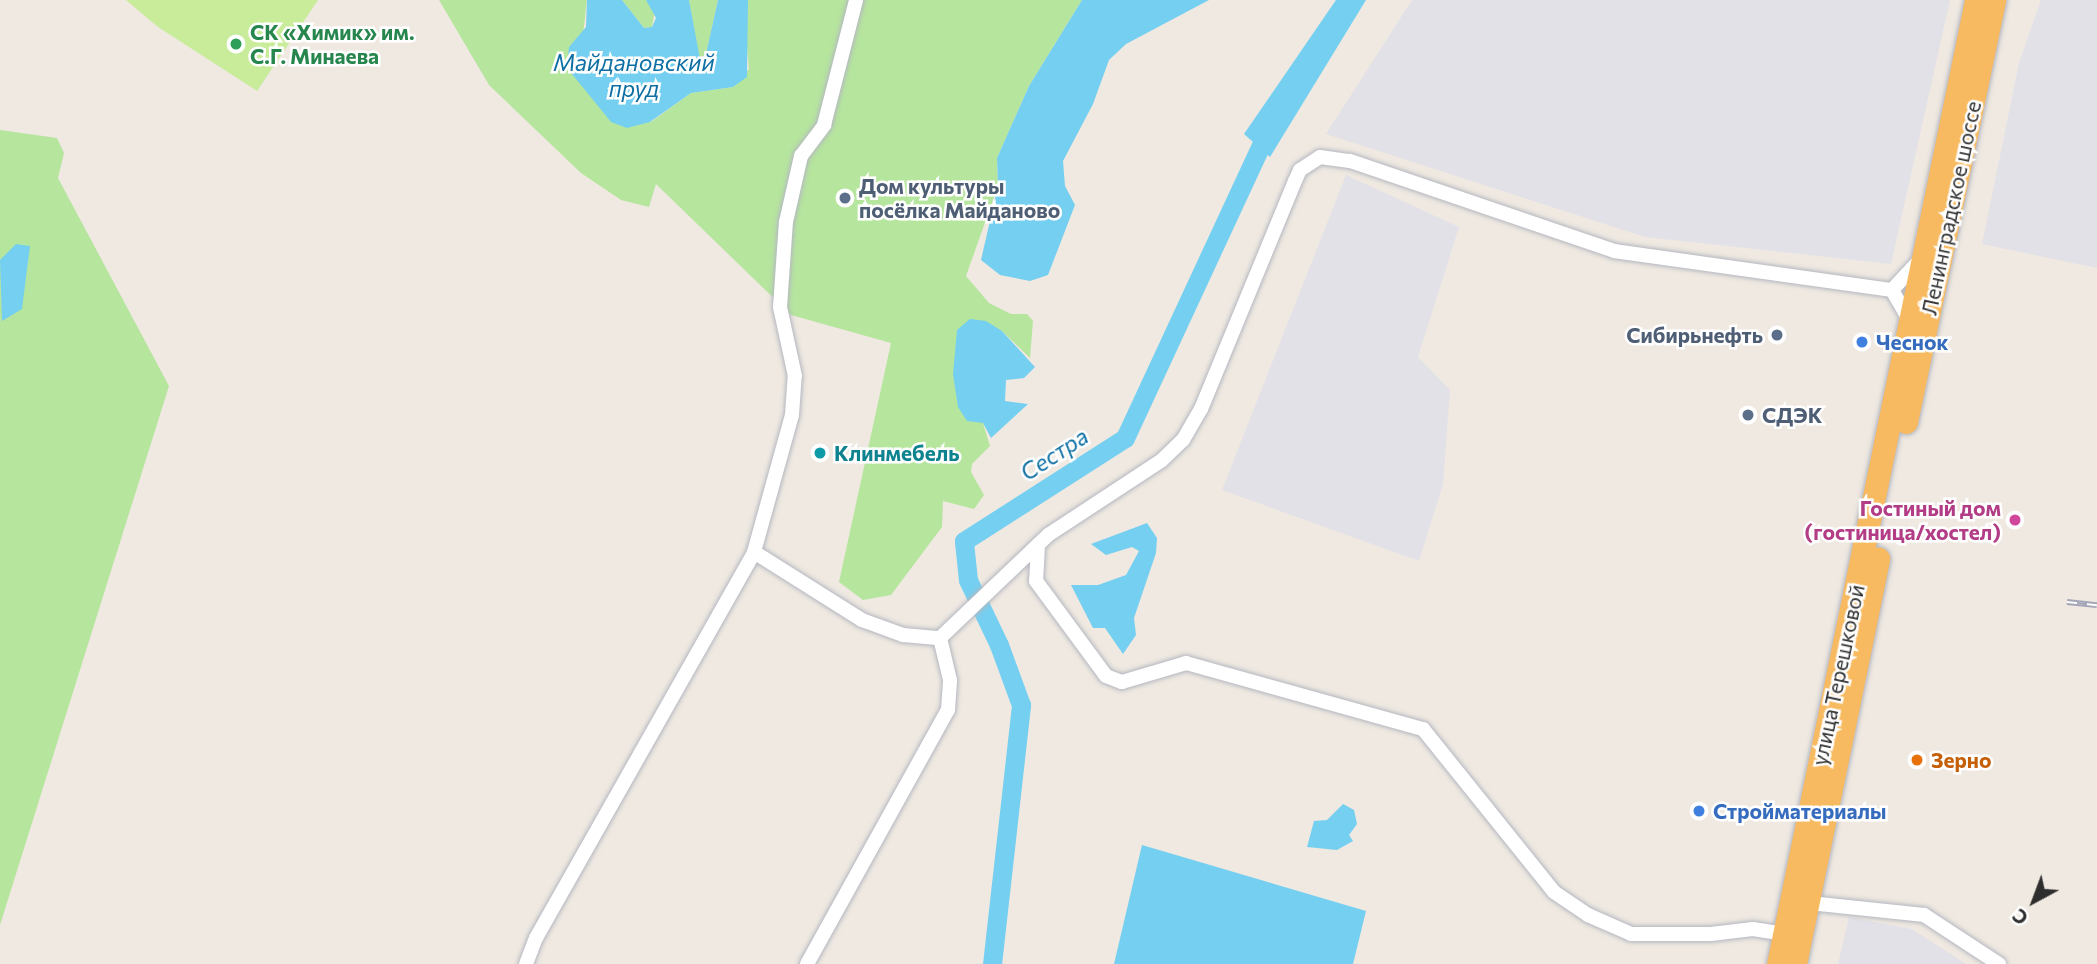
<!DOCTYPE html>
<html>
<head>
<meta charset="utf-8">
<style>
	body { margin:0 }
	#map { position:relative; width:2097px; height:964px; overflow:hidden; background:#efe9e1; font-family:Commissioner,sans-serif }
	div>[style] { position:absolute }
	[style*='--x'] { left:calc(var(--x)*1px); top:calc(var(--y)*1px); width:calc(var(--w)*1px); rotate:calc(var(--a)*1deg) }
	.industrial>* { inset:0; background:#e3e1e8 }
	.green>* { inset:0; background:#b6e59e }
	.pitch>* { inset:0; background:#c9ec9a }
	.water>* { inset:0; background:#75cff0 }
	.river>* { height:19px; margin:-9.5px; padding:0 9.5px; transform-origin:9.5px; border-radius:9.5px; background:#75cff0 }
	.roads { filter:drop-shadow(0 0 2px #b4b7c1) drop-shadow(0 0 2px #b4b7c1) }
	.minor>* { height:14px; margin:-7px; padding:0 7px; transform-origin:7px; border-radius:7px; background:#fff }
	.trunk>* { height:23px; margin:-11.5px; padding:0 11.5px; transform-origin:11.5px; border-radius:11.5px; background:#f8ba60 }
	.rail>* { height:6px; margin-top:-3px; transform-origin:0; background:repeating-linear-gradient(90deg,#fff 0 10px,#a3a6b8 0 20px); box-sizing:border-box; border-block:2px solid #a3a6b8 }
	.dots>* { width:19px; height:19px; translate:-50% -50%; box-sizing:border-box; border:4px solid #fff; border-radius:50% }
	span { translate:-50% -50%; white-space:nowrap; text-align:center; line-height:1.15; -webkit-text-stroke:5px #fff; paint-order:stroke }
	.leisure-label { font-size:21px; color:#27864d; font-weight:700 }
	.left { translate:0 -50%; text-align:left }
	.service-label { font-size:21px; color:#4e5e75; font-weight:700 }
	.right { translate:-100% -50%; text-align:right }
	.street-label { font-size:21px; color:#2e2e2e }
	.shop-label { font-size:21px; color:#366cbe; font-weight:700 }
	.culture-label { font-size:21px; color:#0d838f; font-weight:700 }
	.hotel-label { font-size:21px; color:#b23c85; font-weight:700 }
	.food-label { font-size:21px; color:#c56008; font-weight:700 }
	.water-label { font-size:23px; color:#0d6fa3; font-style:italic }
	.north { position:absolute; left:1999px; top:866px; width:70px; height:70px; -webkit-text-stroke:5px #fff; paint-order:stroke; rotate:221deg; font-size:19px; font-weight:700; line-height:28px; text-align:center; color:#2e2e2e }
	.north::after { content:''; display:block; margin:auto; width:24px; height:32px; background:#2e2e2e; clip-path:polygon(50% 0,100% 100%,50% 72%,0 100%) }
</style>
</head>
<body>
<div id="map">
	<div class="industrial">
		<div style="clip-path:polygon(1412px 0,1950px 0,1891px 264px,1645px 237px,1326px 134px)"></div>
		<div style="clip-path:polygon(2041px 0,2097px 0,2097px 268px,1982px 244px,2019px 63px)"></div>
		<div style="clip-path:polygon(1346px 175px,1459px 227px,1418px 357px,1450px 390px,1443px 484px,1419px 561px,1222px 490px)"></div>
		<div style="clip-path:polygon(1849px 917px,1912px 929px,1966px 964px,1838px 964px)"></div>
	</div>
	<div class="green">
		<div style="clip-path:polygon(439px 0,587px 0,583px 35px,569px 48px,651px 122px,691px 93px,733px 87px,749px 69px,744px 13px,748px 0,1082px 0,1029px 86px,997px 158px,998px 186px,966px 276px,989px 303px,1011px 314px,1027px 314px,1033px 321px,1030px 358px,1002px 331px,983px 423px,990px 446px,972px 464px,971px 472px,984px 495px,974px 509px,943px 501px,942px 527px,891px 595px,863px 600px,839px 582px,891px 343px,791px 315px,656px 184px,649px 207px,621px 200px,581px 173px,489px 85px)"></div>
		<div style="clip-path:polygon(622px 0,646px 0,655px 10px,652px 27px,644px 28px)"></div>
		<div style="clip-path:polygon(689px 0,718px 0,706px 55px,699px 59px)"></div>
		<div style="clip-path:polygon(0 130px,57px 138px,64px 153px,58px 178px,169px 386px,0 925px)"></div>
	</div>
	<div class="pitch">
		<div style="clip-path:polygon(126px 0,318px 0,257px 91px,158px 27px)"></div>
	</div>
	<div class="water">
		<div style="clip-path:polygon(587px 0,622px 0,644px 28px,652px 27px,656px 18px,646px 0,689px 0,700px 59px,706px 54px,718px 0,748px 0,747px 77px,733px 87px,691px 93px,650px 122px,627px 128px,611px 122px,572px 74px,568px 56px,569px 47px,586px 27px)"></div>
		<div style="clip-path:polygon(1082px 0,1209px 0,1126px 44px,1109px 60px,1093px 104px,1063px 161px,1065px 186px,1075px 205px,1048px 275px,1030px 281px,1000px 275px,981px 260px,998px 186px,997px 158px,1029px 86px)"></div>
		<div style="clip-path:polygon(1336px 0,1366px 0,1270px 157px,1244px 134px)"></div>
		<div style="clip-path:polygon(16px 244px,30px 246px,22px 309px,2px 321px,0 260px)"></div>
		<div style="clip-path:polygon(970px 319px,986px 321px,1002px 331px,1035px 367px,1024px 378px,1006px 380px,1005px 401px,1028px 404px,991px 438px,983px 423px,967px 421px,958px 407px,953px 374px,957px 330px)"></div>
		<div style="clip-path:polygon(1147px 523px,1157px 538px,1156px 553px,1134px 618px,1136px 635px,1123px 654px,1105px 628px,1093px 628px,1071px 585px,1098px 585px,1126px 575px,1139px 551px,1132px 547px,1106px 555px,1091px 544px)"></div>
		<div style="clip-path:polygon(1343px 804px,1354px 810px,1357px 824px,1349px 835px,1353px 841px,1337px 850px,1307px 847px,1314px 821px,1327px 820px)"></div>
		<div style="clip-path:polygon(1142px 845px,1366px 911px,1353px 964px,1114px 964px)"></div>
	</div>
	<div class="river">
		<div style="--x:992;--y:964;--w:261;--a:-83.6"></div>
		<div style="--x:1021;--y:705;--w:64;--a:-110.1"></div>
		<div style="--x:999;--y:645;--w:72;--a:-115.5"></div>
		<div style="--x:968;--y:580;--w:39;--a:-96"></div>
		<div style="--x:964;--y:541;--w:191;--a:-32.6"></div>
		<div style="--x:1125;--y:438;--w:346;--a:-65.1"></div>
	</div>
	<div class="roads">
		<div class="minor">
			<div style="--x:1892;--y:290;--w:37;--a:-47"></div>
			<div style="--x:1038;--y:545;--w:36;--a:93"></div>
			<div style="--x:1036;--y:581;--w:118;--a:53.6"></div>
			<div style="--x:1106;--y:676;--w:17;--a:21"></div>
			<div style="--x:1122;--y:682;--w:67;--a:-16.5"></div>
			<div style="--x:1186;--y:663;--w:246;--a:15.6"></div>
			<div style="--x:1423;--y:729;--w:209;--a:51.2"></div>
			<div style="--x:1554;--y:892;--w:41;--a:34.1"></div>
			<div style="--x:1588;--y:915;--w:47;--a:23.8"></div>
			<div style="--x:1631;--y:934;--w:80;--a:0"></div>
			<div style="--x:1711;--y:934;--w:42;--a:-6.8"></div>
			<div style="--x:1753;--y:929;--w:37;--a:9"></div>
			<div style="--x:754;--y:552;--w:142;--a:-74.5"></div>
			<div style="--x:792;--y:415;--w:39;--a:-86"></div>
			<div style="--x:795;--y:376;--w:71;--a:-102.3"></div>
			<div style="--x:780;--y:307;--w:85;--a:-86"></div>
			<div style="--x:786;--y:222;--w:68;--a:-77.2"></div>
			<div style="--x:801;--y:156;--w:39;--a:-53"></div>
			<div style="--x:824;--y:125;--w:129;--a:-75.6"></div>
			<div style="--x:1800;--y:902;--w:125;--a:6"></div>
			<div style="--x:1924;--y:915;--w:90;--a:33.2"></div>
			<div style="--x:526;--y:964;--w:28;--a:-69"></div>
			<div style="--x:536;--y:938;--w:443;--a:-60.5"></div>
			<div style="--x:754;--y:552;--w:128;--a:32.2"></div>
			<div style="--x:862;--y:620;--w:44;--a:20.1"></div>
			<div style="--x:903;--y:635;--w:37;--a:5"></div>
			<div style="--x:940;--y:638;--w:149;--a:-43.6"></div>
			<div style="--x:1048;--y:535;--w:136;--a:-33.3"></div>
			<div style="--x:1162;--y:460;--w:29;--a:-44"></div>
			<div style="--x:1183;--y:440;--w:36;--a:-60"></div>
			<div style="--x:1201;--y:409;--w:247;--a:-67.6"></div>
			<div style="--x:1295;--y:181;--w:12;--a:-66"></div>
			<div style="--x:1300;--y:170;--w:24;--a:-33"></div>
			<div style="--x:1320;--y:157;--w:30;--a:8"></div>
			<div style="--x:1350;--y:161;--w:279;--a:18.8"></div>
			<div style="--x:1614;--y:251;--w:281;--a:8"></div>
			<div style="--x:1892;--y:290;--w:32;--a:60"></div>
			<div style="--x:807;--y:964;--w:291;--a:-61"></div>
			<div style="--x:948;--y:710;--w:30;--a:-86"></div>
			<div style="--x:950;--y:680;--w:43;--a:-103.4"></div>
		</div>
		<div class="trunk">
			<div style="--x:1906;--y:422;--w:431;--a:-78.2"></div>
			<div style="--x:1778;--y:964;--w:984;--a:-78.39"></div>
			<div style="--x:1795;--y:964;--w:414;--a:-78.4"></div>
		</div>
	</div>
	<div class="rail">
		<div style="--x:2067;--y:602;--w:30;--a:6"></div>
	</div>
	<div class="dots">
		<div style="left:236px;top:44px;background:#2e9e5b"></div>
		<div style="left:845px;top:198px;background:#5c6f8a"></div>
		<div style="left:1777px;top:335px;background:#5c6f8a"></div>
		<div style="left:1862px;top:342px;background:#3f7fe0"></div>
		<div style="left:1748px;top:415px;background:#5c6f8a"></div>
		<div style="left:820px;top:453px;background:#0f9aa8"></div>
		<div style="left:2015px;top:520px;background:#d1479c"></div>
		<div style="left:1917px;top:760px;background:#e8710a"></div>
		<div style="left:1699px;top:811px;background:#3f7fe0"></div>
	</div>
	<div class="leisure-label">
		<span class="left" style="left:250px;top:44px">СК «Химик» им.<br>С.Г. Минаева</span>
	</div>
	<div class="service-label">
		<span class="left" style="left:859px;top:198px">Дом культуры<br>посёлка Майданово</span>
		<span class="right" style="left:1763px;top:335px">Сибирьнефть</span>
		<span class="left" style="left:1762px;top:415px">СДЭК</span>
	</div>
	<div class="street-label">
		<span style="left:1951px;top:208px;rotate:-78deg">Ленинградское шоссе</span>
		<span style="left:1838px;top:675px;rotate:-78deg">улица Терешковой</span>
	</div>
	<div class="shop-label">
		<span class="left" style="left:1876px;top:342px">Чеснок</span>
		<span class="left" style="left:1713px;top:811px">Стройматериалы</span>
	</div>
	<div class="culture-label">
		<span class="left" style="left:834px;top:453px">Клинмебель</span>
	</div>
	<div class="hotel-label">
		<span class="right" style="left:2001px;top:520px">Гостиный дом<br>(гостиница/хостел)</span>
	</div>
	<div class="food-label">
		<span class="left" style="left:1931px;top:760px">Зерно</span>
	</div>
	<div class="water-label">
		<span style="left:634px;top:75px">Майдановский<br>пруд</span>
		<span style="left:1054px;top:454px;rotate:-33deg">Сестра</span>
	</div>
	<div class="north">С</div>
</div>
</body>
</html>
